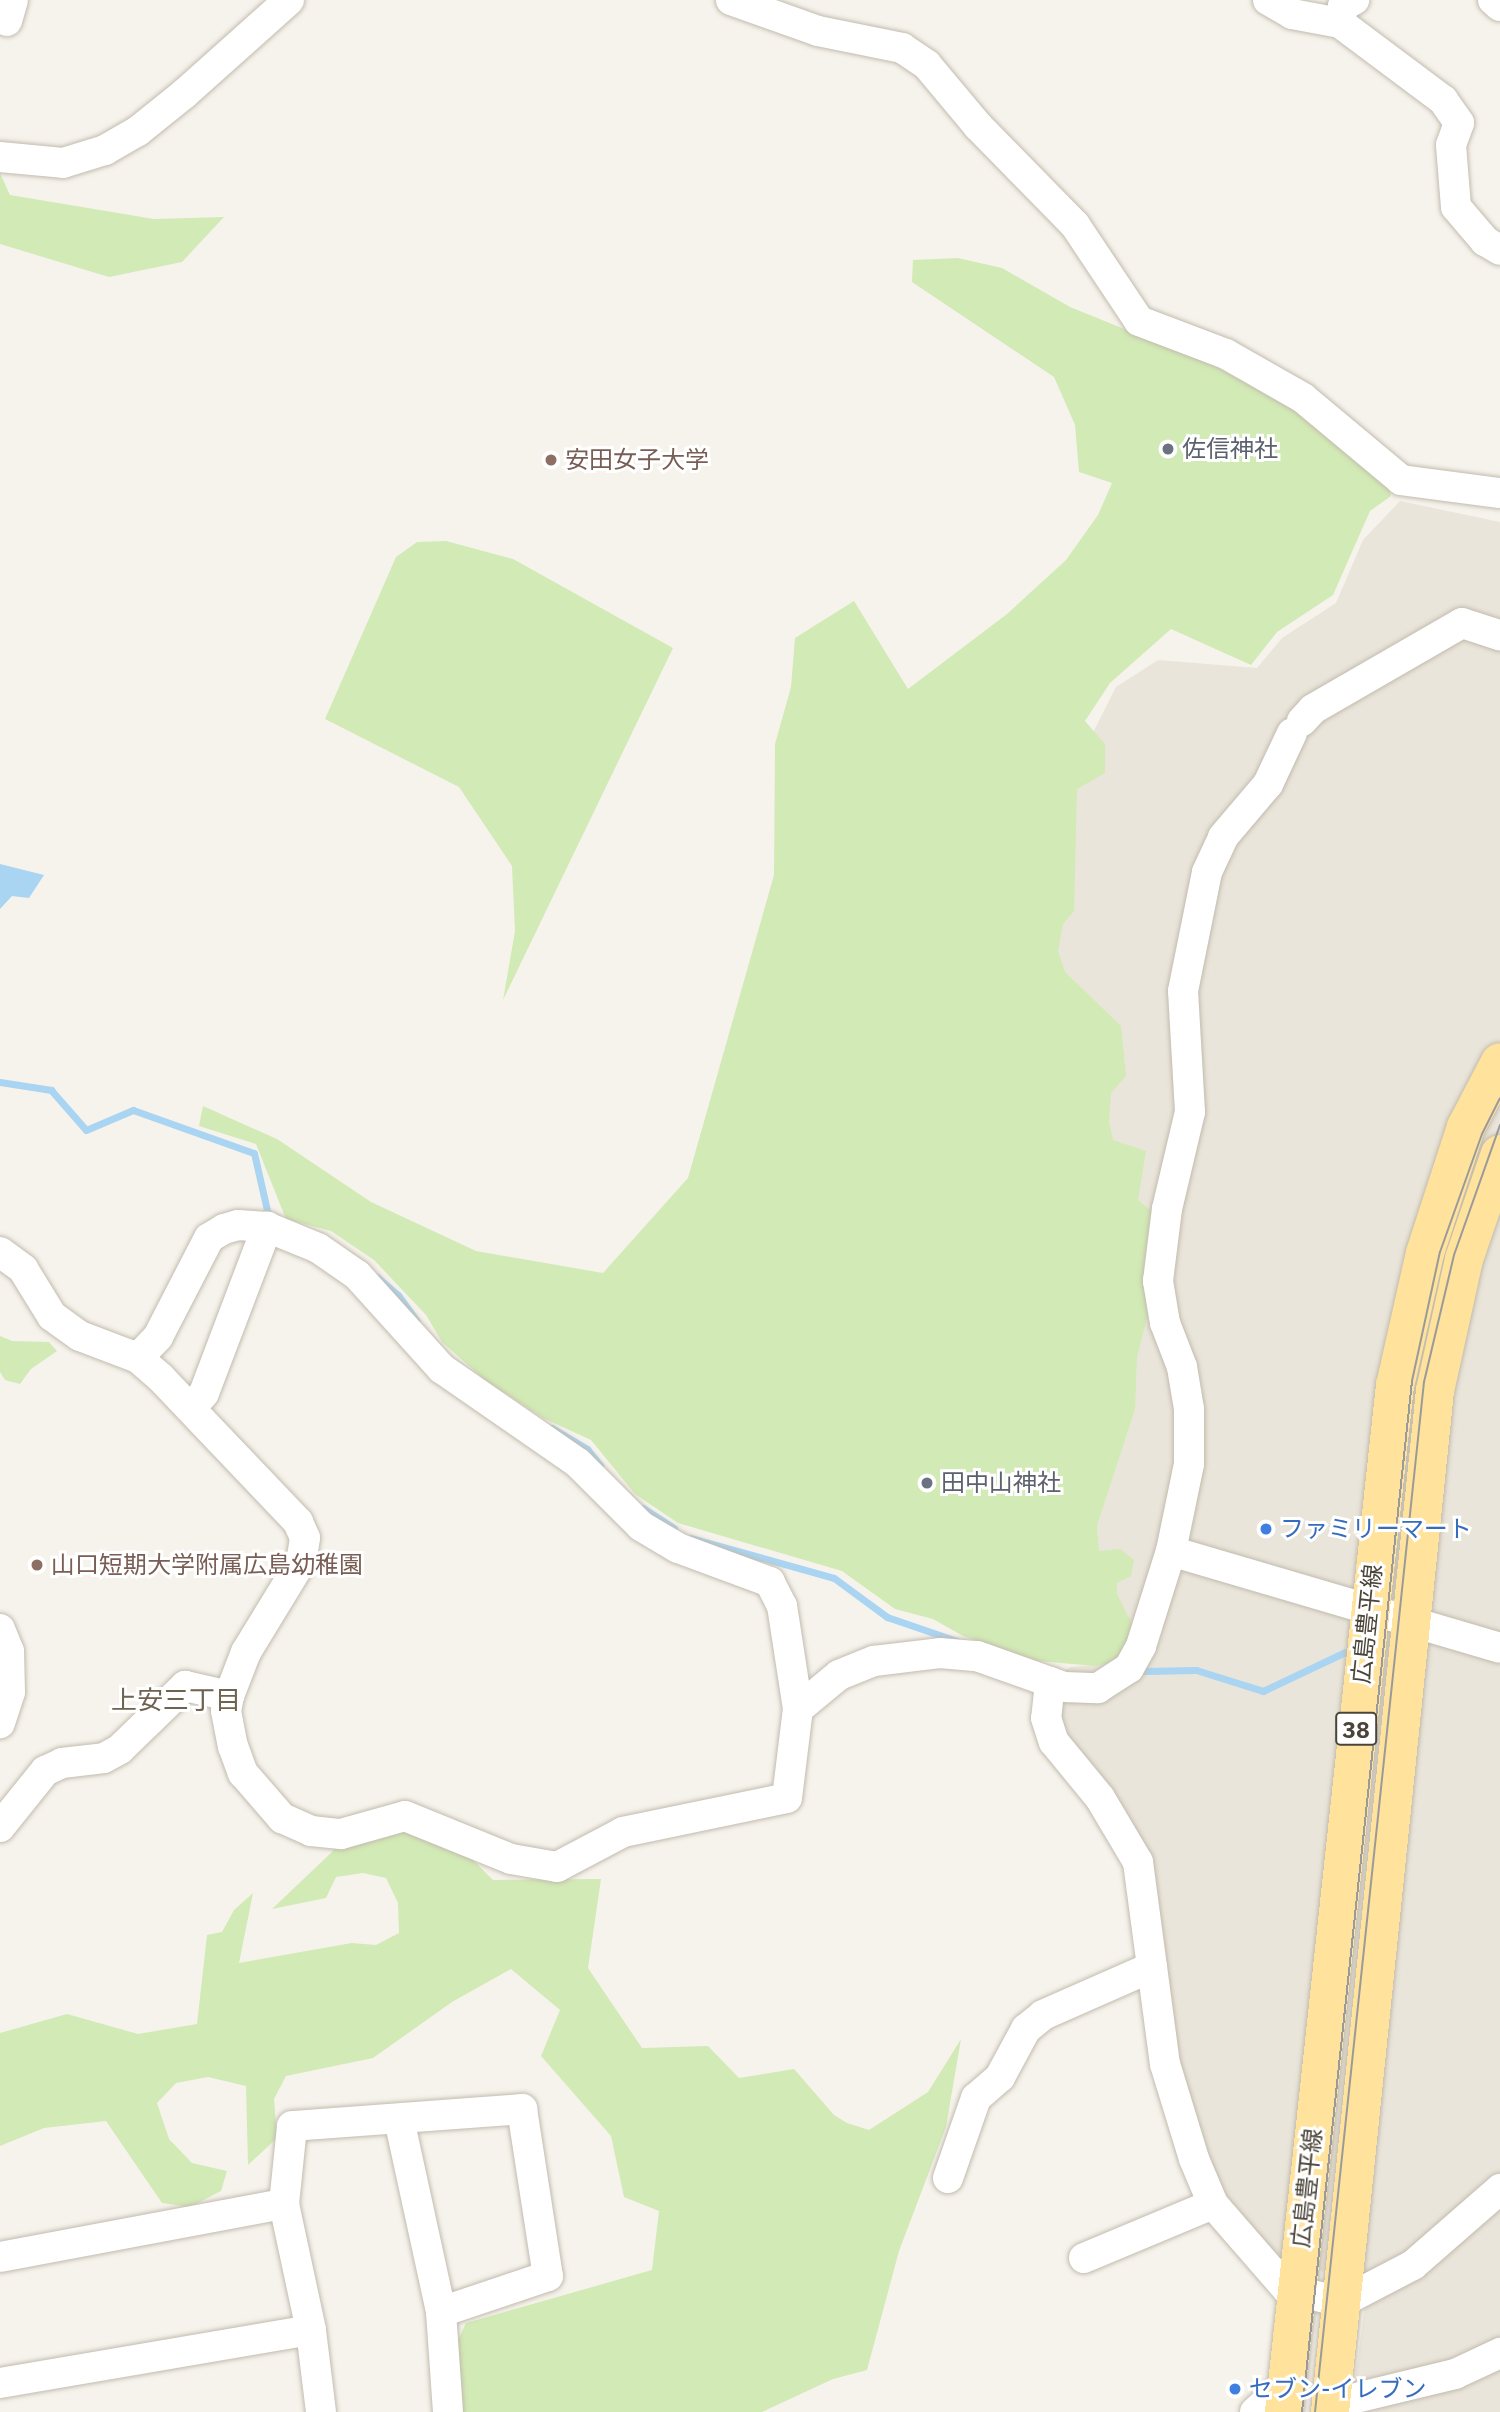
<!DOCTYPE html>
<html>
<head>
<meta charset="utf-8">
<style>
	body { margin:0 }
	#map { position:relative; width:1500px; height:2412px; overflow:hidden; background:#f6f3ec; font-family:"IBM Plex Sans","Noto Sans JP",sans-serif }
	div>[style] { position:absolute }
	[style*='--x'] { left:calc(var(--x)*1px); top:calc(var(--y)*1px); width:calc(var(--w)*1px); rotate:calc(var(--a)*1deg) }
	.residential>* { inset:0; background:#eae5da }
	.green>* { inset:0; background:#d2eab5 }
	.water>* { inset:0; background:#a9d4f2 }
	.stream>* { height:7px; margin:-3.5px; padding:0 3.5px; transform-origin:3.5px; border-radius:3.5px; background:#a9d4f2 }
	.roads { filter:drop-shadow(0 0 2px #c2bbae) drop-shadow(0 0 2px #c2bbae) }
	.minor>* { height:30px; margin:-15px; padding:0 15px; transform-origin:15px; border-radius:15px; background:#fff }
	.major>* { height:38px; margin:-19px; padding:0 19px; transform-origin:19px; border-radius:19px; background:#ffe39c }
	.tram>* { height:2px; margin:-1px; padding:0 1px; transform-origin:1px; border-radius:1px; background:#9a9a9a }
	.dots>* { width:19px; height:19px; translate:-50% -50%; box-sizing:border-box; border:4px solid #fff; border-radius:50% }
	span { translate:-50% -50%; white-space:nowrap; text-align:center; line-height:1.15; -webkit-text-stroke:6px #fff; paint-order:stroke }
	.shield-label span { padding:2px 5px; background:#fff; border:2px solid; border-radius:5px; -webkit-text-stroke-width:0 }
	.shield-label { font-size:23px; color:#4b4439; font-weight:700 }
	.worship-label { font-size:24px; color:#5b616d }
	.left { translate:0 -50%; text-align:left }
	.education-label { font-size:24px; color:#785e54 }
	.shop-label { font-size:24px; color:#366cbe }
	.street-label { font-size:24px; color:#4b4439 }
	.neighbourhood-label { font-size:26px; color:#6e6250 }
</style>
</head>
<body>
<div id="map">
	<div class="residential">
		<div style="clip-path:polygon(1400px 501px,1500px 522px,1500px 2412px,1351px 2412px,1367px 2289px,1273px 2252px,1235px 2211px,1212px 2169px,1174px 2059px,1151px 1910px,1054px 1742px,1050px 1682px,1070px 1667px,1108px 1664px,1117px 1594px,1098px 1551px,1097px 1526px,1135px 1410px,1060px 981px,951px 758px,1076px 766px,1116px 687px,1158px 660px,1257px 668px,1282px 638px,1336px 603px,1363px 540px)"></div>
	</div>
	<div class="green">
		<div style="clip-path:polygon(0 173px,10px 195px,154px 219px,224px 217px,182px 262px,109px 277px,0 244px)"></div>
		<div style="clip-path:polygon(958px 258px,1002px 268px,1070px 307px,1211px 364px,1269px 395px,1327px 427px,1388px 483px,1391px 496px,1370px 511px,1333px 595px,1277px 632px,1251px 665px,1171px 629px,1110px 683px,1085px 721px,1105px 744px,1105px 773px,1077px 789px,1074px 911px,1063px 924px,1058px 951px,1065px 972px,1121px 1026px,1126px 1076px,1111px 1093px,1109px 1122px,1113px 1140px,1146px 1151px,1138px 1200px,1159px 1217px,1151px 1303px,1137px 1357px,1135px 1410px,1097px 1526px,1099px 1551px,1120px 1549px,1134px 1560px,1131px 1576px,1117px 1583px,1117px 1594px,1133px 1626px,1121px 1661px,1095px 1666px,1038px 1661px,963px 1636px,933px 1619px,895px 1609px,842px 1571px,678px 1523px,635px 1494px,591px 1440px,543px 1418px,485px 1380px,442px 1342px,426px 1315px,374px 1260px,331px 1231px,286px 1219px,256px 1144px,199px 1126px,203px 1106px,277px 1139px,371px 1202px,476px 1251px,603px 1273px,688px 1178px,774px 875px,775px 744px,791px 687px,795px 638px,854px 601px,908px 689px,1007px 614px,1066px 560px,1098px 515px,1112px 483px,1079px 472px,1075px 425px,1054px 377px,912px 282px,913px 260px)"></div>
		<div style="clip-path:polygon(446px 541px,513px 559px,673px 648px,503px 1000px,515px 931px,512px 866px,459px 787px,325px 719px,396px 557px,417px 542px)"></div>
		<div style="clip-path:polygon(0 1336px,12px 1341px,49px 1342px,57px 1351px,31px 1369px,20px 1384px,5px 1380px,0 1372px)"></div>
		<div style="clip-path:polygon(362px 1824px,449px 1836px,493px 1880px,601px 1879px,588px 1968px,642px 2048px,708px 2046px,739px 2078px,794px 2069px,834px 2115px,847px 2123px,869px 2130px,928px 2092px,961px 2039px,946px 2127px,899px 2251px,867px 2370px,833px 2379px,762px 2412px,458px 2412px,451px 2355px,466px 2323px,652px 2270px,659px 2211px,624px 2197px,611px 2136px,541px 2056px,560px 2010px,511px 1969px,452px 2002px,373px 2058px,286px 2076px,274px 2099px,277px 2138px,248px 2165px,246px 2086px,208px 2077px,176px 2083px,157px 2103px,169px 2139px,192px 2163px,227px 2171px,221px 2191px,190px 2207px,162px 2203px,106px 2121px,44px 2128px,0 2146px,0 2033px,67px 2014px,138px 2034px,197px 2024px,207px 1935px,222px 1932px,234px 1910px,253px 1893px,239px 1963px,352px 1943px,376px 1945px,399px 1933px,398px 1903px,386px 1878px,363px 1873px,336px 1877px,326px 1898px,272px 1909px,332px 1852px,341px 1834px)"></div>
	</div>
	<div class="water">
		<div style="clip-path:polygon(0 864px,44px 875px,29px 898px,12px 896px,0 909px)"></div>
	</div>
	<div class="stream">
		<div style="--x:0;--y:1082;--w:52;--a:8.9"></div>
		<div style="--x:51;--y:1090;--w:53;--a:48.8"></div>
		<div style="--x:86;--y:1130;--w:51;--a:-23.1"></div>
		<div style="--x:133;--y:1110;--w:128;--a:19.6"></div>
		<div style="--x:254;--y:1153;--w:68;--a:77.2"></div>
		<div style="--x:377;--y:1277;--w:28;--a:41"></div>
		<div style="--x:398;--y:1295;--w:31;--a:54"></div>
		<div style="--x:552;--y:1428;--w:41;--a:31"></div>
		<div style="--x:587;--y:1449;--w:21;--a:51"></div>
		<div style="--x:643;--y:1508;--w:37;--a:33"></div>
		<div style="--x:691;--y:1538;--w:148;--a:15.6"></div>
		<div style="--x:834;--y:1578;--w:66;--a:36.3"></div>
		<div style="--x:887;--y:1617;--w:74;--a:18.9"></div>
		<div style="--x:1145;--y:1671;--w:51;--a:-1.1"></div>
		<div style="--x:1196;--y:1670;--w:70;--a:17.4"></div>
		<div style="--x:1263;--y:1691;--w:91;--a:-25.4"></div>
	</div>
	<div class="roads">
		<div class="minor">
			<div style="--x:731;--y:0;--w:92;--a:19.6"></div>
			<div style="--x:818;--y:31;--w:86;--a:11.4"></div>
			<div style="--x:902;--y:48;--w:30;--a:34"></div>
			<div style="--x:927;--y:65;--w:80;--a:50.1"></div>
			<div style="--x:978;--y:126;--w:139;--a:45.6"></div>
			<div style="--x:1075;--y:225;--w:115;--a:56.3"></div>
			<div style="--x:1139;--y:321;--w:93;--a:20.8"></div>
			<div style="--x:1226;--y:354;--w:89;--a:29.7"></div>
			<div style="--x:1303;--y:398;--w:128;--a:39.9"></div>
			<div style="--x:1401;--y:480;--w:100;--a:7.5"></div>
			<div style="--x:1268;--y:0;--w:28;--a:30"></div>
			<div style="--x:1292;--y:14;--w:49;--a:10.6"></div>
			<div style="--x:1340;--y:23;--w:129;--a:36.8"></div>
			<div style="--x:1443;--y:100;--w:28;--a:55"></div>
			<div style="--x:1459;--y:123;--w:23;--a:110"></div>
			<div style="--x:1451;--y:145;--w:62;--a:85.4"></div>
			<div style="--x:1456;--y:207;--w:45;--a:49.5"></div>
			<div style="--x:1485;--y:241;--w:17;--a:31"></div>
			<div style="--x:1493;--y:0;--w:9;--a:41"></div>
			<div style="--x:7;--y:21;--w:22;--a:-74"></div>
			<div style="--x:1340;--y:23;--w:17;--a:-80"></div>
			<div style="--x:1343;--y:6;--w:13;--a:-29"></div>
			<div style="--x:0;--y:157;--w:63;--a:5.4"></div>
			<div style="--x:63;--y:163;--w:44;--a:-17.2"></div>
			<div style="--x:105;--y:150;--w:38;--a:-30"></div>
			<div style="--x:138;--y:131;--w:59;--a:-38.8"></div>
			<div style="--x:184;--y:94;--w:141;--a:-41.8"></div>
			<div style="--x:1302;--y:721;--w:16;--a:-47"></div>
			<div style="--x:1313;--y:709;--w:172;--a:-30"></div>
			<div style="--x:1462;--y:623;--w:40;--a:18"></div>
			<div style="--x:0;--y:1252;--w:29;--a:36"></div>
			<div style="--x:23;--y:1269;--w:55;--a:58.3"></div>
			<div style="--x:52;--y:1316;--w:34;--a:36"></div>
			<div style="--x:80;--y:1336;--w:62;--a:20.8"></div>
			<div style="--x:138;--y:1358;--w:30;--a:41"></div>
			<div style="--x:161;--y:1378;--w:199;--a:46.4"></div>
			<div style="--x:298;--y:1522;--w:17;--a:66"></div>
			<div style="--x:305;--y:1538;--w:24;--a:99"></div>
			<div style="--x:301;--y:1562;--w:105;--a:121.4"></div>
			<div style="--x:246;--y:1652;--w:47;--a:111.1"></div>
			<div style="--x:192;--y:1407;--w:18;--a:-49"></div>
			<div style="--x:204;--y:1393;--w:178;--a:-69.2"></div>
			<div style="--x:1171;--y:1551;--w:343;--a:16.4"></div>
			<div style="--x:0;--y:1629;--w:24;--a:68"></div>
			<div style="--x:9;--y:1651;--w:41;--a:88.6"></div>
			<div style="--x:10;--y:1692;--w:33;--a:108"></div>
			<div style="--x:1050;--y:1682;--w:36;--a:96"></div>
			<div style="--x:1046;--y:1718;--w:25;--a:72"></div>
			<div style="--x:1054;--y:1742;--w:72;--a:50.6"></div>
			<div style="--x:1100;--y:1798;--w:74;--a:59.3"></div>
			<div style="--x:1138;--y:1862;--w:204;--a:82.4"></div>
			<div style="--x:1165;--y:2064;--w:99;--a:73"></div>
			<div style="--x:1194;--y:2159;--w:49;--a:67.1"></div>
			<div style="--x:1213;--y:2204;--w:113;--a:49"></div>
			<div style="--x:1287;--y:2289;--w:57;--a:13.3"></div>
			<div style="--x:1342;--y:2302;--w:80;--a:-27.5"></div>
			<div style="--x:1413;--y:2265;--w:116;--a:-41.1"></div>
			<div style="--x:798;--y:1709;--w:53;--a:-39.7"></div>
			<div style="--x:839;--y:1675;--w:38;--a:-22"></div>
			<div style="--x:874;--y:1661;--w:66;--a:-6.9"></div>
			<div style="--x:940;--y:1653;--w:37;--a:5"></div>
			<div style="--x:977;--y:1656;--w:92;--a:19.6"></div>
			<div style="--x:1064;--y:1687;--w:34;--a:2"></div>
			<div style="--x:1098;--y:1688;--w:37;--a:-33"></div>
			<div style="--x:1129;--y:1668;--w:25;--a:-61"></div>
			<div style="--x:1141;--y:1646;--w:100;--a:-72.5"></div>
			<div style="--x:1171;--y:1551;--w:89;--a:-78.3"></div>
			<div style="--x:1189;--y:1464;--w:55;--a:-90"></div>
			<div style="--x:1189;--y:1409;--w:43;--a:-99.5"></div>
			<div style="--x:1182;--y:1367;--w:47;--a:-111.1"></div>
			<div style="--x:1165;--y:1323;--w:43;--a:-99.5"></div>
			<div style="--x:1158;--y:1281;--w:73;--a:-82.9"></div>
			<div style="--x:1167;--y:1209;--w:100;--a:-76.7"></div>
			<div style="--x:1190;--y:1112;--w:121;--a:-93.3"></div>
			<div style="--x:1183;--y:991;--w:121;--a:-78.6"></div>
			<div style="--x:1207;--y:872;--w:38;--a:-65"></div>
			<div style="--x:1223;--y:837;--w:70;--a:-49.7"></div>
			<div style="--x:1268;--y:784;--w:56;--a:-64.8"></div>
			<div style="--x:0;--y:1827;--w:72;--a:-51.2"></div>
			<div style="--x:45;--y:1771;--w:19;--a:-25"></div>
			<div style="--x:62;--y:1763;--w:42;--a:-6.8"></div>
			<div style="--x:104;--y:1758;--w:18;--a:-29"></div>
			<div style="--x:120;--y:1749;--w:91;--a:-44.1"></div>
			<div style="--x:185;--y:1686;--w:45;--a:12.8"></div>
			<div style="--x:229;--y:1696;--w:15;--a:101"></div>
			<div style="--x:226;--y:1711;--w:36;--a:79"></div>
			<div style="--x:233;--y:1746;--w:29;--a:70"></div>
			<div style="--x:243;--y:1773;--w:60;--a:49.1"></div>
			<div style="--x:282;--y:1818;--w:32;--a:24"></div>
			<div style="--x:311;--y:1831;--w:30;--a:6"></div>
			<div style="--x:341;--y:1834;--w:66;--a:-15.7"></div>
			<div style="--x:405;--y:1816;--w:114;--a:22.1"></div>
			<div style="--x:511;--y:1859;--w:47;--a:9.9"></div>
			<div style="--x:557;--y:1867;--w:75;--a:-27.9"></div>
			<div style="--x:623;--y:1832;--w:167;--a:-11.7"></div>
			<div style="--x:787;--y:1798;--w:90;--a:-83"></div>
			<div style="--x:798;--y:1709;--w:104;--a:-98.8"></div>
			<div style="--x:782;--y:1606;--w:27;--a:-117"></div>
			<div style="--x:770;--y:1582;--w:98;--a:-159.7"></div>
			<div style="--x:678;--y:1548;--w:43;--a:-149.3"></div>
			<div style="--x:641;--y:1526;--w:89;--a:-135"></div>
			<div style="--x:578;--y:1463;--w:165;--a:-145.3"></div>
			<div style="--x:442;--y:1369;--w:127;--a:-132.1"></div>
			<div style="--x:357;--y:1275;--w:47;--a:-145.3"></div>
			<div style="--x:318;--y:1248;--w:55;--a:-157.6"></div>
			<div style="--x:267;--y:1227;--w:29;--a:-176"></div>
			<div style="--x:238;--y:1225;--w:15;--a:164"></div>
			<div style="--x:224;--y:1229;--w:17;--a:149"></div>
			<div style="--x:209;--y:1238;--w:111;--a:117.3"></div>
			<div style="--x:158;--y:1337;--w:29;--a:134"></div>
			<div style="--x:399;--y:2119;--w:198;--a:77.7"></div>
			<div style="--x:948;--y:2178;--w:85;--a:-70.7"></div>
			<div style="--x:976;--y:2098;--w:32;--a:-41"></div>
			<div style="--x:1000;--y:2077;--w:55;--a:-61.6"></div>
			<div style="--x:1026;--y:2029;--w:22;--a:-39"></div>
			<div style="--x:1043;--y:2015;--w:119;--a:-23.8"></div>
			<div style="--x:0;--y:2257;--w:289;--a:-10.6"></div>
			<div style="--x:1084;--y:2258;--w:140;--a:-22.7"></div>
			<div style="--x:0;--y:2383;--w:315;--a:-9.7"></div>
			<div style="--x:1331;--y:2404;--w:128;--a:-13.6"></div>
			<div style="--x:1455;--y:2374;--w:50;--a:-25"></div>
			<div style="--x:321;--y:2412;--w:83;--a:-97"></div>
			<div style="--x:311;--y:2330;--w:129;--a:-102.1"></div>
			<div style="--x:284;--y:2204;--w:78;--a:-84.1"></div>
			<div style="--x:292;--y:2126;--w:231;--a:-4.2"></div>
			<div style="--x:522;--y:2109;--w:169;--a:81.2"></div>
			<div style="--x:548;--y:2276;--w:113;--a:161.4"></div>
			<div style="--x:441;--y:2312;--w:100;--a:86"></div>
			<div style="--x:1255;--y:2412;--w:43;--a:-42.2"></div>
		</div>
		<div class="major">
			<div style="--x:1284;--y:2412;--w:1032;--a:-83.83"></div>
			<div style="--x:1395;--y:1386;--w:136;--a:-77.3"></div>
			<div style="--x:1425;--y:1253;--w:133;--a:-72"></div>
			<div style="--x:1466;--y:1127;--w:73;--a:-62.4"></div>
			<div style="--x:1330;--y:2412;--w:1026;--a:-84.13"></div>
			<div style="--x:1435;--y:1391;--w:135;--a:-77.6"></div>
			<div style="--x:1464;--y:1259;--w:111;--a:-71.1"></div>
		</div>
	</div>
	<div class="tram">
		<div style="--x:1302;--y:2412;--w:1037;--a:-83.91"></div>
		<div style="--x:1412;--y:1381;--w:132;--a:-77.8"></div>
		<div style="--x:1440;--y:1252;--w:125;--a:-70.4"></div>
		<div style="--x:1482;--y:1134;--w:40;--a:-63.4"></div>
		<div style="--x:1315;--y:2412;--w:1036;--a:-83.96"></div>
		<div style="--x:1424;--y:1382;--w:130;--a:-76.7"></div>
		<div style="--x:1454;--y:1255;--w:138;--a:-70.5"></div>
	</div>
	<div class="dots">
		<div style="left:1168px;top:449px;background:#6b7280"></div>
		<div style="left:551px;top:460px;background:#8d6e63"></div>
		<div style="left:927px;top:1483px;background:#6b7280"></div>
		<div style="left:1266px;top:1529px;background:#3f7fe0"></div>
		<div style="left:37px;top:1565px;background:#8d6e63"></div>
		<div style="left:1235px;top:2389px;background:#3f7fe0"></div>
	</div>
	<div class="shield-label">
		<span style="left:1356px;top:1729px">38</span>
	</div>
	<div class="worship-label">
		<span class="left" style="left:1182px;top:449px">佐信神社</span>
		<span class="left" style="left:941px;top:1483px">田中山神社</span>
	</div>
	<div class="education-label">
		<span class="left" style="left:565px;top:460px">安田女子大学</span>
		<span class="left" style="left:51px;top:1565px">山口短期大学附属広島幼稚園</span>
	</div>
	<div class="shop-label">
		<span class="left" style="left:1280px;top:1529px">ファミリーマート</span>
		<span class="left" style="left:1249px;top:2389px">セブン-イレブン</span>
	</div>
	<div class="street-label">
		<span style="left:1367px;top:1624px;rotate:-84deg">広島豊平線</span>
		<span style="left:1307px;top:2188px;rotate:-84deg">広島豊平線</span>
	</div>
	<div class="neighbourhood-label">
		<span style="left:176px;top:1700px">上安三丁目</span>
	</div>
</div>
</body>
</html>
